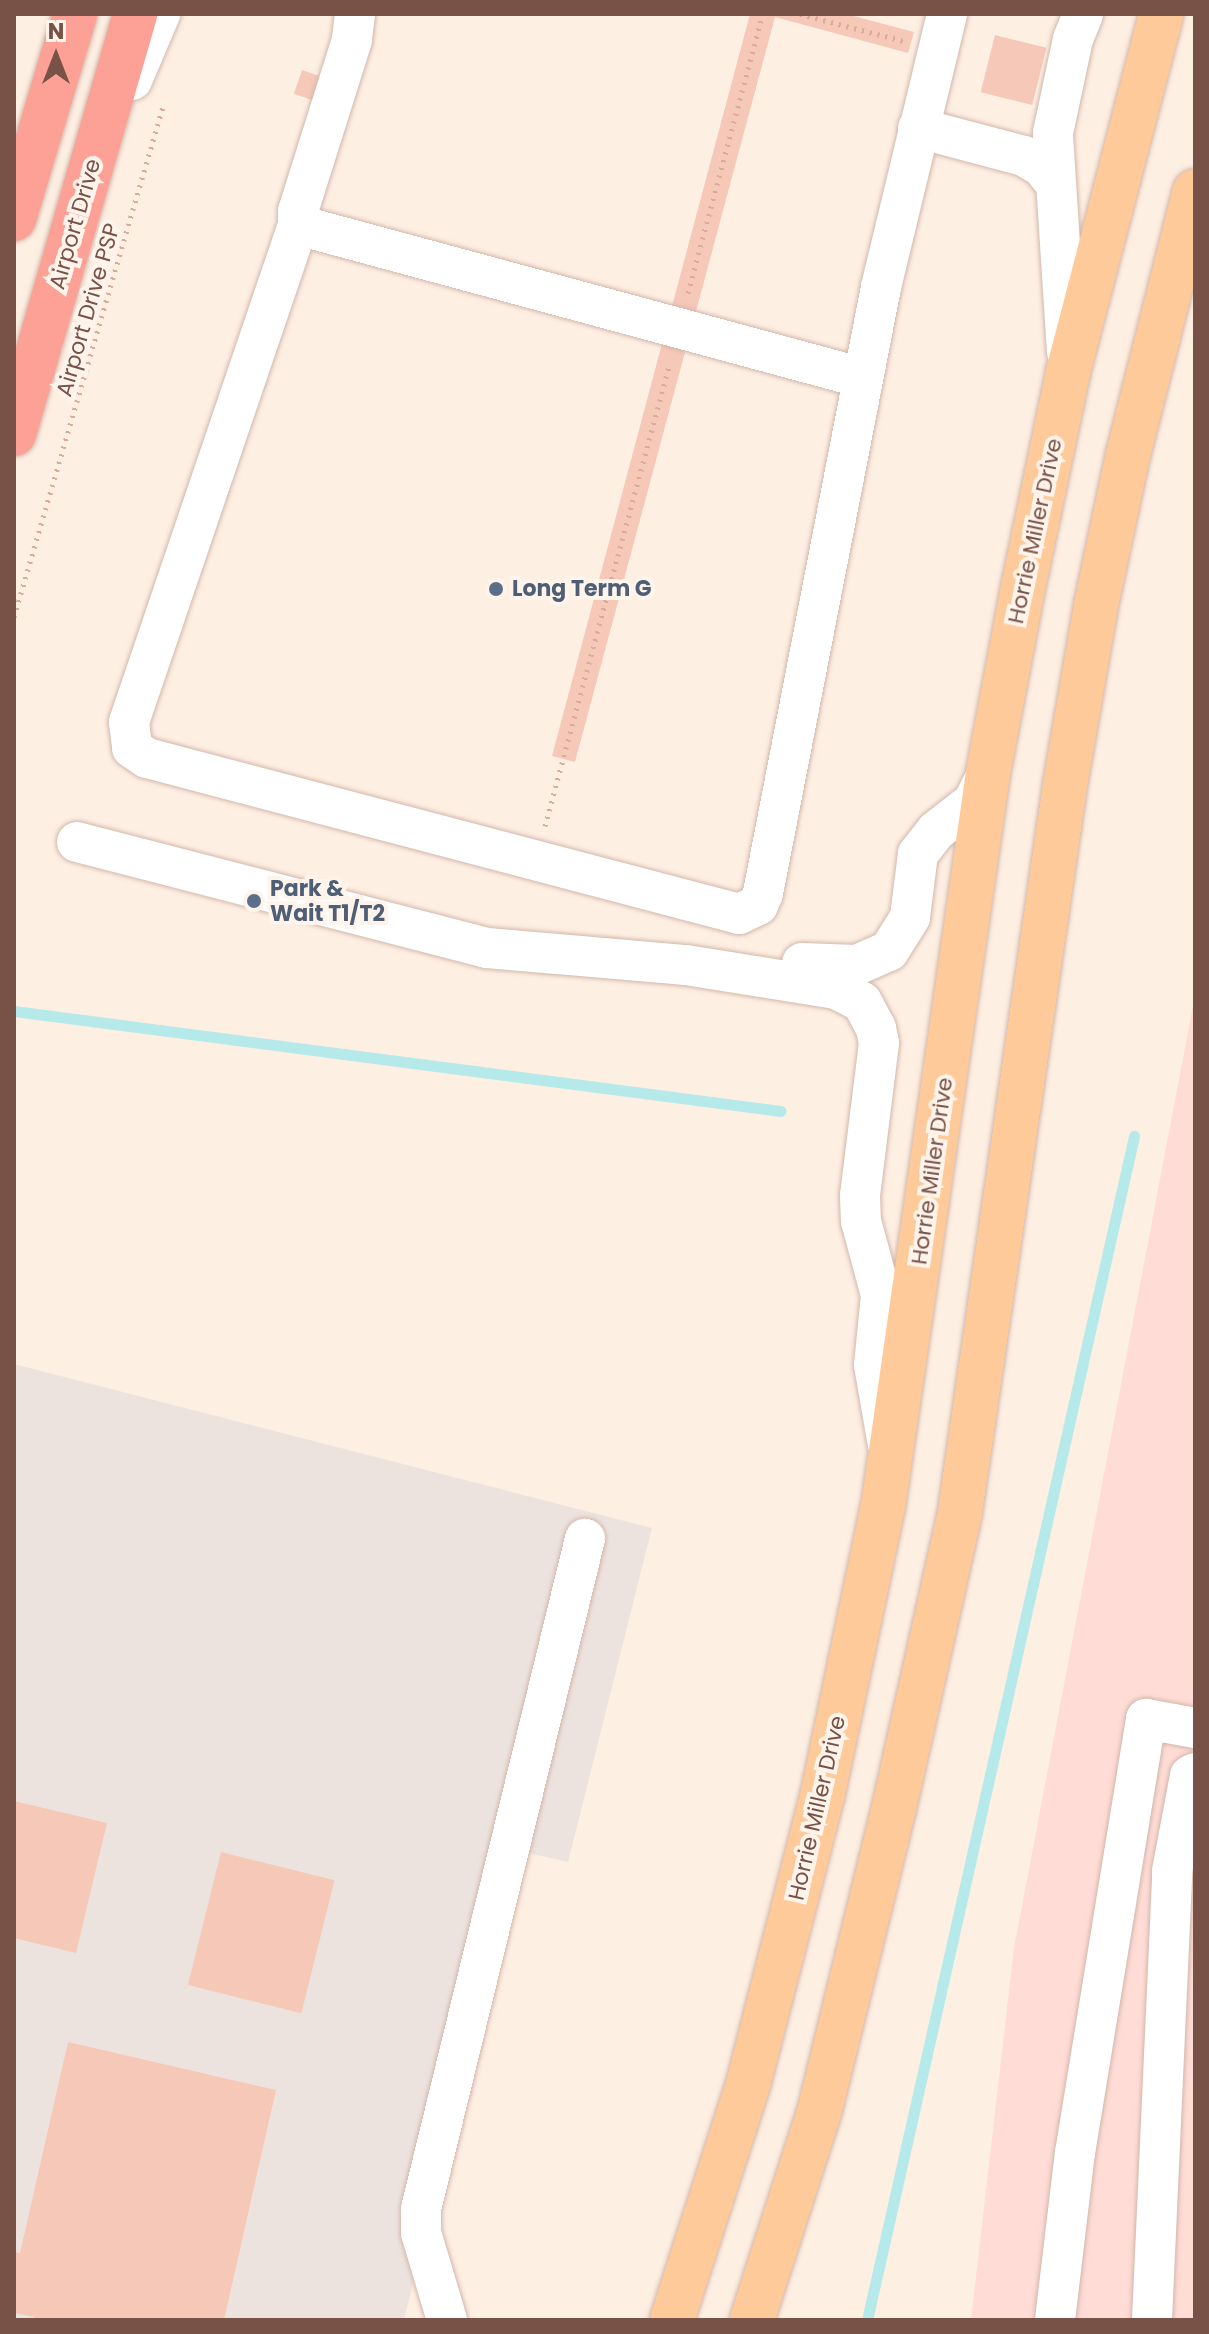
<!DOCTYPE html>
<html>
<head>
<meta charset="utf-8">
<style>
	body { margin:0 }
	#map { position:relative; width:1209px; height:2334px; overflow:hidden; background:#feefe3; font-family:Poppins,sans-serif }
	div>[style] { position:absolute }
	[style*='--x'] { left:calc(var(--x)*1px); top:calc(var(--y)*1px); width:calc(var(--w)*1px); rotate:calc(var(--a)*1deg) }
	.commercial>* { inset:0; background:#ffdcd6 }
	.industrial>* { inset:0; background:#ede3de }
	.stream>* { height:11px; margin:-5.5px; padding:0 5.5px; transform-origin:5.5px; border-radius:5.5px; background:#b6e9e9 }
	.building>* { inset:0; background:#f6c8b8; transform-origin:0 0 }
	.path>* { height:5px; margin-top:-2.5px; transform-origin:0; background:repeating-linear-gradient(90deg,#dbaa9b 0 2px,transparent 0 8px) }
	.roads { filter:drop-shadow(0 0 2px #d2b7ab) drop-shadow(0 0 2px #d2b7ab) }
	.minor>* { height:40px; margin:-20px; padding:0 20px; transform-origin:20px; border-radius:20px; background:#fff }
	.major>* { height:44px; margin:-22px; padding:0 22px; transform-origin:22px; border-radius:22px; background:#ffca99 }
	.highway>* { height:44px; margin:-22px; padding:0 22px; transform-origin:22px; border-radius:22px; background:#fda095 }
	.dots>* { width:22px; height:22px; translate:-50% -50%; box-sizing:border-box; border:4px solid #fff4eb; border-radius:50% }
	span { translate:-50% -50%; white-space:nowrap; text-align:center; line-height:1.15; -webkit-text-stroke:8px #fff4eb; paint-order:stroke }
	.street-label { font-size:22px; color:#785147 }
	.service-label { font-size:22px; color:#4e5e75; font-weight:700 }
	.left { translate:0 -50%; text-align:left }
	.frame { position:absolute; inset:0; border:16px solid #785147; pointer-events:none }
	.north { position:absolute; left:16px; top:16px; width:80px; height:80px; -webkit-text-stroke:6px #fff4eb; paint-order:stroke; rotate:0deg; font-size:22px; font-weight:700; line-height:32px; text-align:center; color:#785147 }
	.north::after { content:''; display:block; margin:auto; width:28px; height:36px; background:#785147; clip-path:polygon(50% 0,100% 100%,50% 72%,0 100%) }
</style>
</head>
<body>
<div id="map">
	<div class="commercial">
		<div style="clip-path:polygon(1195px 995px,1195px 2320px,971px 2320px,1014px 1948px)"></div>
	</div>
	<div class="industrial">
		<div style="clip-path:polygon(14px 1364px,652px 1528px,568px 1862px,519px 1851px,404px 2320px,14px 2320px)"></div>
	</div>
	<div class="stream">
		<div style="--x:14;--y:1011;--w:773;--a:7.43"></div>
		<div style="--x:867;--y:2320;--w:1214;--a:-77.29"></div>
	</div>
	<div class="building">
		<div style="clip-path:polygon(750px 14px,846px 14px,914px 32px,908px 53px,775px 17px,575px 762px,552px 756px)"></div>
		<div style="left:995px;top:35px;width:53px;height:59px;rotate:14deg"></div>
		<div style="left:302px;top:70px;width:57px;height:25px;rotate:19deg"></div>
		<div style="clip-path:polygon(14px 1801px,107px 1823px,76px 1953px,14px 1938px)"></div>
		<div style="left:221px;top:1852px;width:117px;height:137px;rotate:14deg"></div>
		<div style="clip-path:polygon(68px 2042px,276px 2090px,224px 2320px,34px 2320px,34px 2317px,14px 2313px,14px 2252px,20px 2253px)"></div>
	</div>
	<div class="path">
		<div style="--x:800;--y:14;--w:107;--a:14.6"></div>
		<div style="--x:688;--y:293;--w:289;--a:-75"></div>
		<div style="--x:14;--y:617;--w:535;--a:-73.73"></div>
		<div style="--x:545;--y:826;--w:477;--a:-74.9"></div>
	</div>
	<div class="roads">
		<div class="minor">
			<div style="--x:355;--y:14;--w:26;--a:97"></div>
			<div style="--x:352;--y:40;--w:179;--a:107.5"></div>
			<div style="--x:298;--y:211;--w:14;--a:90"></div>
			<div style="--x:298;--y:225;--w:525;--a:108.78"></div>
			<div style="--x:129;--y:722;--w:26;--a:83"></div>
			<div style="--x:132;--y:748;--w:18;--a:34"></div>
			<div style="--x:147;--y:758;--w:612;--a:14.76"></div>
			<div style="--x:739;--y:914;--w:21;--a:-25"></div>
			<div style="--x:758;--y:905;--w:13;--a:-67"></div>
			<div style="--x:763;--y:893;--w:617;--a:-78.98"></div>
			<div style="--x:881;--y:287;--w:281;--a:-76.4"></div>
			<div style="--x:132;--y:80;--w:72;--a:-67"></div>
			<div style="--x:918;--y:128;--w:110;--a:14.8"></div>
			<div style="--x:1024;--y:156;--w:21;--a:31"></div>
			<div style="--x:1042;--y:167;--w:21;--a:51"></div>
			<div style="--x:298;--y:225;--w:585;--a:15.15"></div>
			<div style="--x:1067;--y:352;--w:219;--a:-93.7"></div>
			<div style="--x:1053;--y:133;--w:96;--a:-78"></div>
			<div style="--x:1073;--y:39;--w:27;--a:-68"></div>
			<div style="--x:77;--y:842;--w:423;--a:14.5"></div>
			<div style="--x:487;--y:948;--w:200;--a:4.9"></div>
			<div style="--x:686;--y:965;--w:152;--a:9.1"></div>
			<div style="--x:836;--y:989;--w:29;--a:27"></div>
			<div style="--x:862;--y:1002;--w:30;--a:62"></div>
			<div style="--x:876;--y:1028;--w:15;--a:79"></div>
			<div style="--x:879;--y:1043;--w:153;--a:97.1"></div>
			<div style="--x:860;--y:1195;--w:26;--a:88"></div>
			<div style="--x:861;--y:1221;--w:77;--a:74.9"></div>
			<div style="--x:881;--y:1295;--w:70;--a:95.7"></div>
			<div style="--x:874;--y:1365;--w:81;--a:80.1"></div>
			<div style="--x:802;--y:963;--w:55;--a:2.1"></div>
			<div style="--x:857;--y:965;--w:35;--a:-24"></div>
			<div style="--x:889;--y:951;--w:40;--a:-58"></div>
			<div style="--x:910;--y:917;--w:64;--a:-82.8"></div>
			<div style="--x:918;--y:854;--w:29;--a:-52"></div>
			<div style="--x:936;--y:831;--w:47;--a:-38.1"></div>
			<div style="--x:973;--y:802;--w:33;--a:-63"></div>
			<div style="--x:447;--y:2320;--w:91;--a:-106.6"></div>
			<div style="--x:421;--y:2233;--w:24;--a:-90"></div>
			<div style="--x:421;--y:2209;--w:690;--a:-76.25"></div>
			<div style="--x:1055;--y:2320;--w:168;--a:-83.2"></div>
			<div style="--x:1075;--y:2153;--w:440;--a:-80.7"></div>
			<div style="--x:1146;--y:1719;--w:50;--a:10.4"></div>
			<div style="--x:1152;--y:2320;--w:449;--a:-87.4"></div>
			<div style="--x:1172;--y:1871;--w:97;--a:-79.3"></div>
			<div style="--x:1190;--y:1776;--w:6;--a:-31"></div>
		</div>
		<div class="major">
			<div style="--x:672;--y:2320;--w:251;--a:-72.1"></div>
			<div style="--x:749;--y:2081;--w:297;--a:-75.6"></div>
			<div style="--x:823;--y:1793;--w:292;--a:-78.2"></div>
			<div style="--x:883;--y:1507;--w:741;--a:-81.86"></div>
			<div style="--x:988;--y:773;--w:188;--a:-79.3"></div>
			<div style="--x:1023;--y:588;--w:221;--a:-78.2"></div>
			<div style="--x:1068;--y:372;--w:370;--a:-75.4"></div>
			<div style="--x:752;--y:2320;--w:222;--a:-72.1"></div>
			<div style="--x:820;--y:2109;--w:310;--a:-76.2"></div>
			<div style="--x:894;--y:1808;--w:303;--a:-77.4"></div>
			<div style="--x:960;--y:1512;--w:735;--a:-81.78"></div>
			<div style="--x:1065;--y:785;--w:183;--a:-80.2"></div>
			<div style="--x:1096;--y:605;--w:153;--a:-78"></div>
			<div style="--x:1128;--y:455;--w:272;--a:-75.8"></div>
		</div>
		<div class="highway">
			<div style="--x:14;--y:219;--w:214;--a:-73.4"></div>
			<div style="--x:14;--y:434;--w:437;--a:-73.9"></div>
		</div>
	</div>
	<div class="dots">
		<div style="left:496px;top:589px;background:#5c6f8a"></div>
		<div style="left:254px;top:901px;background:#5c6f8a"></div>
	</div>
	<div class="street-label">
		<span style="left:75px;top:224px;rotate:-74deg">Airport Drive</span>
		<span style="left:88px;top:310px;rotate:-74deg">Airport Drive PSP</span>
		<span style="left:1035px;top:531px;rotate:-78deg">Horrie Miller Drive</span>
		<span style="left:932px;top:1171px;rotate:-82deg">Horrie Miller Drive</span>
		<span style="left:817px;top:1808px;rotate:-77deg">Horrie Miller Drive</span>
	</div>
	<div class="service-label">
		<span class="left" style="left:512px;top:589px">Long Term G</span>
		<span class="left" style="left:270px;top:901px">Park &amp;<br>Wait T1/T2</span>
	</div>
	<div class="frame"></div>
	<div class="north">N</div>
</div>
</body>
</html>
